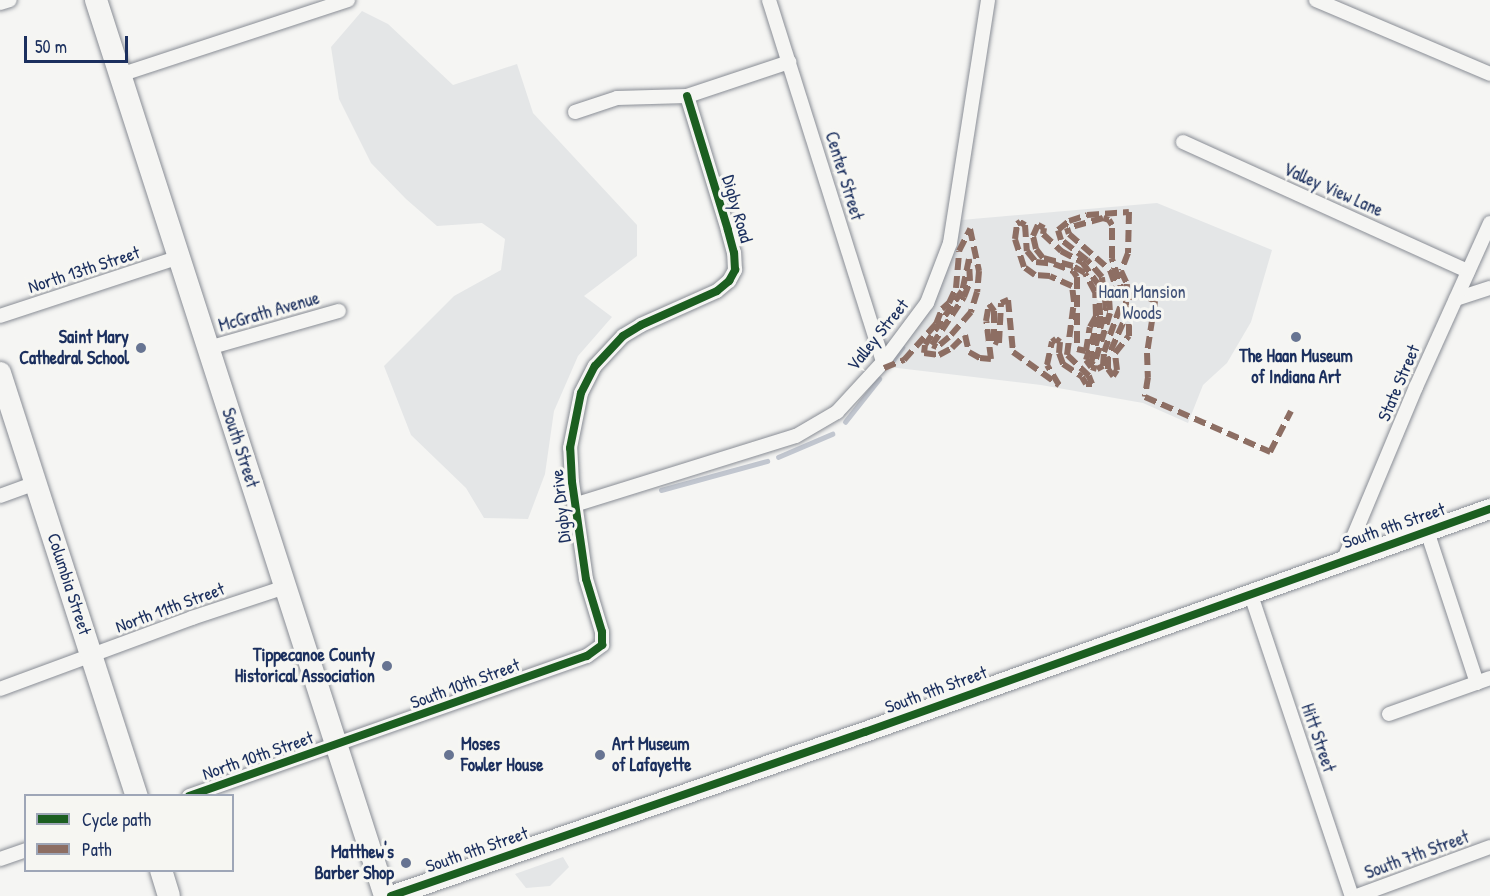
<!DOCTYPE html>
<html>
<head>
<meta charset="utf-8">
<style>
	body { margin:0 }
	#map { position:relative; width:1490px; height:896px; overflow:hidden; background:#f5f5f3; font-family:"Patrick Hand",sans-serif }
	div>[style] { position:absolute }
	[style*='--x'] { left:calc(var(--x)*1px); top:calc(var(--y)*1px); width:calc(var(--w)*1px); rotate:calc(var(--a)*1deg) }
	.green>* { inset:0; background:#e4e6e7 }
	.stream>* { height:4.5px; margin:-2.25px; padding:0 2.25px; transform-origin:2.25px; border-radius:2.25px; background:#c1c6cf }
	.roads { filter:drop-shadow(0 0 2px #898d95) drop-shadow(0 0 2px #898d95) }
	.street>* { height:14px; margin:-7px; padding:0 7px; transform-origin:7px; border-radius:7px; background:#f5f5f3 }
	.secondary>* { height:20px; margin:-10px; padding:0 10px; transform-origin:10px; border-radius:10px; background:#f5f5f3 }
	.primary>* { height:22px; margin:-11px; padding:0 11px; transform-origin:11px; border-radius:11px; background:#f5f5f3 }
	.quiet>* { height:6px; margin-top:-3px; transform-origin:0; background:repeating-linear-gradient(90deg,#8d6e63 0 12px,transparent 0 18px) }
	.cycleway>* { height:8px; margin:-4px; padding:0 4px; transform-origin:4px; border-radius:4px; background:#1b5e20 }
	.dots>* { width:16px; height:16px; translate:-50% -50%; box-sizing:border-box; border:3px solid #f6f6f2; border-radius:50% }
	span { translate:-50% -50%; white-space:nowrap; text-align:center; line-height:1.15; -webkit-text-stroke:6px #f6f6f2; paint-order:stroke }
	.street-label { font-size:18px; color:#1b2f5e }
	.park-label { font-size:18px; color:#405177 }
	.poi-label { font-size:18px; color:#1b2f5e; font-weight:700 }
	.right { translate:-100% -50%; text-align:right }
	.left { translate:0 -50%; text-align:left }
	.legend { position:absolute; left:24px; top:794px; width:210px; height:78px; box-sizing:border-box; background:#f6f6f2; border:2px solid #9ea6b7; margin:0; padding:8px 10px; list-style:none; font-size:18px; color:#1b2f5e }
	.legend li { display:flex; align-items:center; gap:12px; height:30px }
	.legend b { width:30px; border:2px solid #9ea6b7 }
	.scale { position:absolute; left:24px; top:36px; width:104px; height:27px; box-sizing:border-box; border:3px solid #1b2f5e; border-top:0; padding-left:8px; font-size:18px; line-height:21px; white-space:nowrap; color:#1b2f5e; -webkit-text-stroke:4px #f6f6f2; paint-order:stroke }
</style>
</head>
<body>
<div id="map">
	<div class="green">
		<div style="clip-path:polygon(362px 11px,388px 24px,453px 85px,517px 64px,533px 113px,637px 225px,637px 256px,584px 296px,612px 317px,578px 356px,554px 411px,545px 474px,528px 519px,484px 518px,466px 488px,411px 435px,384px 366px,454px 296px,501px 270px,505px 239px,482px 223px,437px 226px,406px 199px,371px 163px,339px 99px,331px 47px)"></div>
		<div style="clip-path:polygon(1157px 203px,1272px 250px,1251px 322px,1227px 363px,1203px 385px,1188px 423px,1143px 403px,1041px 385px,889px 367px,933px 303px,957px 243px,961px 220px)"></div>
		<div style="clip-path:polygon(563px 857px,569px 867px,550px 886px,526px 888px,515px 874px)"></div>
	</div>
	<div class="stream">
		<div style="--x:891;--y:363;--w:19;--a:-54"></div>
		<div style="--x:845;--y:422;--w:55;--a:-51.7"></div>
		<div style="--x:778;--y:457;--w:59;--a:-23.1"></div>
		<div style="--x:661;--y:490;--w:110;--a:-15.3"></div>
	</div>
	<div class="roads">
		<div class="street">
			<div style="--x:769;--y:0;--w:380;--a:72.5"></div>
			<div style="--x:1316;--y:0;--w:189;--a:23"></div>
			<div style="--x:0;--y:3;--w:10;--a:-17"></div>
			<div style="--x:120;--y:75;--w:240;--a:-18.2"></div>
			<div style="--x:575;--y:112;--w:44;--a:-18.4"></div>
			<div style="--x:617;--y:98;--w:70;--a:-1.6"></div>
			<div style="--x:687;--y:96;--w:108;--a:-18.4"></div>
			<div style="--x:1183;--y:142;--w:313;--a:24.4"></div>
			<div style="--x:1456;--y:299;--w:36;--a:-18"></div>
			<div style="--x:0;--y:316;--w:188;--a:-18.2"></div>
			<div style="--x:208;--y:348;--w:136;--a:-15.8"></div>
			<div style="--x:0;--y:496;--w:38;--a:-20"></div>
			<div style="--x:574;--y:505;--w:232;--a:-17.3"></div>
			<div style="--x:796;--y:436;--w:48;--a:-30.3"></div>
			<div style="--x:837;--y:412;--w:68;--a:-47.4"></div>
			<div style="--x:883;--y:362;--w:74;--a:-53.3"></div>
			<div style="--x:927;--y:303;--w:64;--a:-69"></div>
			<div style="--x:950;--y:243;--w:246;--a:-81.1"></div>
			<div style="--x:1427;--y:531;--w:160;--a:71.8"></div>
			<div style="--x:1344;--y:559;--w:186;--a:-67.3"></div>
			<div style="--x:1416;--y:387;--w:180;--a:-65.7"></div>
			<div style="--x:1250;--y:592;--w:321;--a:71.5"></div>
			<div style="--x:0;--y:689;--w:205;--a:-20.3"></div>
			<div style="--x:192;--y:618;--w:98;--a:-18.4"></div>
			<div style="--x:1389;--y:714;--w:107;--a:-19.6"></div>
			<div style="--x:189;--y:796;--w:422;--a:-19.4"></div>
			<div style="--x:587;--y:656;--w:19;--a:-36"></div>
			<div style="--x:602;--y:645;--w:13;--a:-90"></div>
			<div style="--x:602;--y:632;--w:55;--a:-106.8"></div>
			<div style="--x:586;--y:579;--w:98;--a:-98.2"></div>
			<div style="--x:572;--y:482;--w:34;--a:-93"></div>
			<div style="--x:570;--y:448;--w:56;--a:-78.7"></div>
			<div style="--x:581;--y:393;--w:30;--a:-63"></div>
			<div style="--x:595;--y:366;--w:41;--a:-47"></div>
			<div style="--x:623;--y:336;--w:21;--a:-31"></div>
			<div style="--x:641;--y:325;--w:83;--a:-24.1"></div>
			<div style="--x:717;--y:291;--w:16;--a:-40"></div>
			<div style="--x:729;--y:281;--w:13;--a:-61"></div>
			<div style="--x:735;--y:270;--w:17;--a:-93"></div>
			<div style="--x:734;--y:253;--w:24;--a:-105"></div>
			<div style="--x:728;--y:230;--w:140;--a:-107"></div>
			<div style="--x:0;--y:859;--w:28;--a:-19"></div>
			<div style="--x:1357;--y:896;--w:142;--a:-20.2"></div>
		</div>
		<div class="secondary">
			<div style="--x:391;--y:896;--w:502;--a:-19.09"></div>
			<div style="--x:865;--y:732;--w:664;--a:-19.64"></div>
		</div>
		<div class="primary">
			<div style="--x:96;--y:0;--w:941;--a:72.12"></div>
			<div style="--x:0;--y:373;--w:445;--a:72.1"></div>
			<div style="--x:161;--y:870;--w:27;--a:73"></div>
		</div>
	</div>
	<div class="quiet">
		<div style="--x:884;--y:368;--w:22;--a:-22"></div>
		<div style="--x:904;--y:360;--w:48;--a:-48.4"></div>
		<div style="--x:936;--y:324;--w:16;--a:-68"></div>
		<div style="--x:942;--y:309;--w:9;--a:-41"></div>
		<div style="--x:949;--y:303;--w:17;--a:-65"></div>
		<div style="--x:956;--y:288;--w:37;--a:-85"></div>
		<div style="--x:959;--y:251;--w:25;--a:-63"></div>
		<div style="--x:970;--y:229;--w:43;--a:77.9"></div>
		<div style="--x:979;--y:271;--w:21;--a:95"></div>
		<div style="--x:977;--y:292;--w:21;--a:107"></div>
		<div style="--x:971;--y:312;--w:33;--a:131"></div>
		<div style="--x:949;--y:337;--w:16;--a:140"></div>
		<div style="--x:937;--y:347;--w:5;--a:-158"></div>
		<div style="--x:932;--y:345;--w:58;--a:-56.3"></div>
		<div style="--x:964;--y:297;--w:17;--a:-69"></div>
		<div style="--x:970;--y:281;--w:22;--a:-93"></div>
		<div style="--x:969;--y:259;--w:33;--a:102"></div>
		<div style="--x:962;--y:291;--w:65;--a:124.4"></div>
		<div style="--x:925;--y:345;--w:8;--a:97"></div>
		<div style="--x:924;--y:353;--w:15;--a:8"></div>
		<div style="--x:939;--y:355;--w:15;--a:-28"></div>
		<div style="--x:952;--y:348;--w:18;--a:-45"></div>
		<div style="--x:965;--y:335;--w:17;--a:77"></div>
		<div style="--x:969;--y:352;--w:13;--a:29"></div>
		<div style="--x:980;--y:358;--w:11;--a:5"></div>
		<div style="--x:991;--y:359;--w:38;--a:-97"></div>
		<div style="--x:986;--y:321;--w:17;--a:-80"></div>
		<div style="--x:989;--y:304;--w:9;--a:54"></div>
		<div style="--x:994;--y:311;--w:30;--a:90"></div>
		<div style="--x:994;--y:341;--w:5;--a:22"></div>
		<div style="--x:999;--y:343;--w:40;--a:-87.1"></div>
		<div style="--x:1001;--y:303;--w:8;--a:-23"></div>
		<div style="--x:1008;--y:300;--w:52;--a:84.5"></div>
		<div style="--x:1013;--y:352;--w:57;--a:35.7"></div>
		<div style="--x:1059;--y:385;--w:23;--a:-121"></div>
		<div style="--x:1047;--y:365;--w:24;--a:-78"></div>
		<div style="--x:1052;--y:342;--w:5;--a:-37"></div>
		<div style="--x:1056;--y:339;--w:5;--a:37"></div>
		<div style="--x:1060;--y:342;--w:11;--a:95"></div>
		<div style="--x:1059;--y:353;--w:12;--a:70"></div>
		<div style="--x:1063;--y:364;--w:23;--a:34"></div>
		<div style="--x:1082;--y:377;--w:8;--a:60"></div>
		<div style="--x:1086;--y:384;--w:6;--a:0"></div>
		<div style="--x:1092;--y:384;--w:9;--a:-111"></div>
		<div style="--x:1089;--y:376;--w:30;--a:-136"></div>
		<div style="--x:1067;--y:355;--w:53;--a:-82.5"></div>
		<div style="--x:1074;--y:302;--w:16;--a:-97"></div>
		<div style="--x:1072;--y:286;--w:24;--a:-156"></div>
		<div style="--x:1050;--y:276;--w:15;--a:-176"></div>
		<div style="--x:1035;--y:275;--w:14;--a:-144"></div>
		<div style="--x:1024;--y:267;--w:29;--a:-108"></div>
		<div style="--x:1015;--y:239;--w:15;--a:-82"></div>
		<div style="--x:1017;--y:224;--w:4;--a:-34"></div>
		<div style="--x:1020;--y:222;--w:6;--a:31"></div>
		<div style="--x:1025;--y:225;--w:26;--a:86"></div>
		<div style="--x:1027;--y:251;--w:14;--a:51"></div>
		<div style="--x:1036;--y:262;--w:18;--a:6"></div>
		<div style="--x:1054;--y:264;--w:20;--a:20"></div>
		<div style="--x:1073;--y:271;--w:7;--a:56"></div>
		<div style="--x:1077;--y:277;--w:72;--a:90"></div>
		<div style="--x:1077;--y:349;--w:9;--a:13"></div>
		<div style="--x:1086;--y:351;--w:24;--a:-81"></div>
		<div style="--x:1090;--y:327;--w:13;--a:-61"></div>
		<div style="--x:1096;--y:316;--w:24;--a:-92"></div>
		<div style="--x:1095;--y:292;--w:21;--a:-118"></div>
		<div style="--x:1085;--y:273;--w:14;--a:-150"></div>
		<div style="--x:1073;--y:266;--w:31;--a:-165"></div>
		<div style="--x:1043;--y:258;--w:11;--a:-128"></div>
		<div style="--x:1036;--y:249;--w:13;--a:-103"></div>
		<div style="--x:1033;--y:236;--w:12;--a:-66"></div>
		<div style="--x:1038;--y:225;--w:7;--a:27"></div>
		<div style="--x:1044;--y:228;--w:6;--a:99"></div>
		<div style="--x:1043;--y:234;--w:25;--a:43"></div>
		<div style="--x:1061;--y:251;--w:24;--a:28"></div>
		<div style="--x:1082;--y:262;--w:29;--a:54"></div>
		<div style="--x:1099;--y:285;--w:31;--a:88"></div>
		<div style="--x:1100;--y:316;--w:46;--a:107.7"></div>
		<div style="--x:1086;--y:360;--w:9;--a:54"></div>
		<div style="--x:1091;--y:367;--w:6;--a:18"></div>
		<div style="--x:1097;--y:369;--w:7;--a:-27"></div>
		<div style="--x:1103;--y:366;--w:14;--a:-86"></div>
		<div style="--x:1104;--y:352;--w:59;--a:-70.3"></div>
		<div style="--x:1124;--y:296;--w:40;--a:-108"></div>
		<div style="--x:1112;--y:258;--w:33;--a:-90"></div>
		<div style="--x:1112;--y:225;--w:6;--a:-121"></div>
		<div style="--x:1109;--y:220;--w:6;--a:-162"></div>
		<div style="--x:1103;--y:218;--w:37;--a:164"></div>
		<div style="--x:1067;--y:228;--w:6;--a:72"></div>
		<div style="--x:1069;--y:234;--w:55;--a:41.3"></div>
		<div style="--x:1110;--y:270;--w:18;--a:71"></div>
		<div style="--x:1116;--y:287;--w:13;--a:122"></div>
		<div style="--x:1109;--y:298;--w:15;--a:86"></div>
		<div style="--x:1110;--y:313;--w:54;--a:107.1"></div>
		<div style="--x:1094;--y:365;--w:4;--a:-146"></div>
		<div style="--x:1091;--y:363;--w:58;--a:-75"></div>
		<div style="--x:1106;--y:307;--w:30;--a:-98"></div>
		<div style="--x:1102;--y:277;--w:23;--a:-131"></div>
		<div style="--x:1087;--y:260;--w:33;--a:-142"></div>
		<div style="--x:1061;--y:240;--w:10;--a:-107"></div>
		<div style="--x:1058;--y:230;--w:14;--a:-39"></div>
		<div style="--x:1069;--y:221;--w:19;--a:-18"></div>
		<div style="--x:1087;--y:215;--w:42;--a:-4.1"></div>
		<div style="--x:1129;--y:212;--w:41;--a:91.4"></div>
		<div style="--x:1128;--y:253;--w:19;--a:111"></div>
		<div style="--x:1121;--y:271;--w:14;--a:65"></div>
		<div style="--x:1127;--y:284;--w:21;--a:93"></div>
		<div style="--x:1126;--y:305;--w:18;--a:99"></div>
		<div style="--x:1123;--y:323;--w:37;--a:114"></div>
		<div style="--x:1108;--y:357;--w:12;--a:90"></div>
		<div style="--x:1108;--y:369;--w:9;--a:54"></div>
		<div style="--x:1113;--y:376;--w:7;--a:-56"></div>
		<div style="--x:1117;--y:370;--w:17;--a:-97"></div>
		<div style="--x:1115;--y:353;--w:22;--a:-51"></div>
		<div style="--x:1129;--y:336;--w:38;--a:-90"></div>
		<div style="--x:1129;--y:298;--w:9;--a:-36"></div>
		<div style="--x:1136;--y:293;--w:11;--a:-10"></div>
		<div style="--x:1147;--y:291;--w:7;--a:74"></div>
		<div style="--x:1149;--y:298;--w:7;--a:27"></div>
		<div style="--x:1155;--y:301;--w:53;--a:98.7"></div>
		<div style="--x:1147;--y:353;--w:24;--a:88"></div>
		<div style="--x:1148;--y:377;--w:20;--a:99"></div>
		<div style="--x:1145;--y:397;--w:137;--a:23.7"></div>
		<div style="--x:1270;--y:452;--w:46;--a:-62.9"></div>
	</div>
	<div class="cycleway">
		<div style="--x:189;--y:796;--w:422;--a:-19.4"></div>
		<div style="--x:587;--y:656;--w:19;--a:-36"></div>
		<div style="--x:602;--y:645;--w:13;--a:-90"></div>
		<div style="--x:602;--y:632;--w:55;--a:-106.8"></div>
		<div style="--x:586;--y:579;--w:98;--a:-98.2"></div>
		<div style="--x:572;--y:482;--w:34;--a:-93"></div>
		<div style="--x:570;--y:448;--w:56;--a:-78.7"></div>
		<div style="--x:581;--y:393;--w:30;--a:-63"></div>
		<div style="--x:595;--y:366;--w:41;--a:-47"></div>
		<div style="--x:623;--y:336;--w:21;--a:-31"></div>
		<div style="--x:641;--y:325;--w:83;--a:-24.1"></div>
		<div style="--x:717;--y:291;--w:16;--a:-40"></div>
		<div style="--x:729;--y:281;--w:13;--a:-61"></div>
		<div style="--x:735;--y:270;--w:17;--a:-93"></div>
		<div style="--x:734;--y:253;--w:24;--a:-105"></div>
		<div style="--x:728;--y:230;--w:140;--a:-107"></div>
		<div style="--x:391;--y:896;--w:502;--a:-19.09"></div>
		<div style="--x:865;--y:732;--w:664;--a:-19.64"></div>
	</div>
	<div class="dots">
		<div style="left:1296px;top:337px;background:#677492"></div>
		<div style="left:141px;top:348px;background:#677492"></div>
		<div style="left:387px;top:666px;background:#677492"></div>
		<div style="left:449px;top:755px;background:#677492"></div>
		<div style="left:600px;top:755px;background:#677492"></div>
		<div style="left:406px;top:863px;background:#677492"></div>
	</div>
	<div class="street-label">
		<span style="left:844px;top:176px;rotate:73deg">Center Street</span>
		<span style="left:1333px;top:190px;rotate:24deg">Valley View Lane</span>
		<span style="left:737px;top:209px;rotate:74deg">Digby Road</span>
		<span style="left:84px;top:270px;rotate:-18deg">North 13th Street</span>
		<span style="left:269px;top:312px;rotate:-16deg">McGrath Avenue</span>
		<span style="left:878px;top:335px;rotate:-51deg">Valley Street</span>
		<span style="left:1399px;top:383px;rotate:-67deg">State Street</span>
		<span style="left:240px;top:448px;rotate:72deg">South Street</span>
		<span style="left:561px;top:506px;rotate:-96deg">Digby Drive</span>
		<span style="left:1394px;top:526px;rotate:-19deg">South 9th Street</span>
		<span style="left:69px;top:584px;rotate:72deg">Columbia Street</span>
		<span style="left:170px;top:608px;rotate:-20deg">North 11th Street</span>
		<span style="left:465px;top:684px;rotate:-20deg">South 10th Street</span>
		<span style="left:936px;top:690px;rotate:-20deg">South 9th Street</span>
		<span style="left:1318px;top:738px;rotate:71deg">Hitt Street</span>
		<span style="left:258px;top:756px;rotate:-19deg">North 10th Street</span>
		<span style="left:477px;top:850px;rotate:-19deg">South 9th Street</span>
		<span style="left:1417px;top:855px;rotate:-20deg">South 7th Street</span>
	</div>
	<div class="park-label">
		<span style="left:1142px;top:303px">Haan Mansion<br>Woods</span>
	</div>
	<div class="poi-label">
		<span class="right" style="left:129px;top:348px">Saint Mary<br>Cathedral School</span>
		<span style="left:1296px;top:367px">The Haan Museum<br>of Indiana Art</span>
		<span class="right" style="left:375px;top:666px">Tippecanoe County<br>Historical Association</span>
		<span class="left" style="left:461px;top:755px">Moses<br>Fowler House</span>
		<span class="left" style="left:612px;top:755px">Art Museum<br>of Lafayette</span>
		<span class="right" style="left:394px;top:863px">Matthew's<br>Barber Shop</span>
	</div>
	<ul class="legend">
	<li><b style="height:8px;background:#1b5e20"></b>Cycle path</li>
	<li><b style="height:8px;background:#8d6e63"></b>Path</li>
	</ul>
	<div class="scale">50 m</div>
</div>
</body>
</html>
